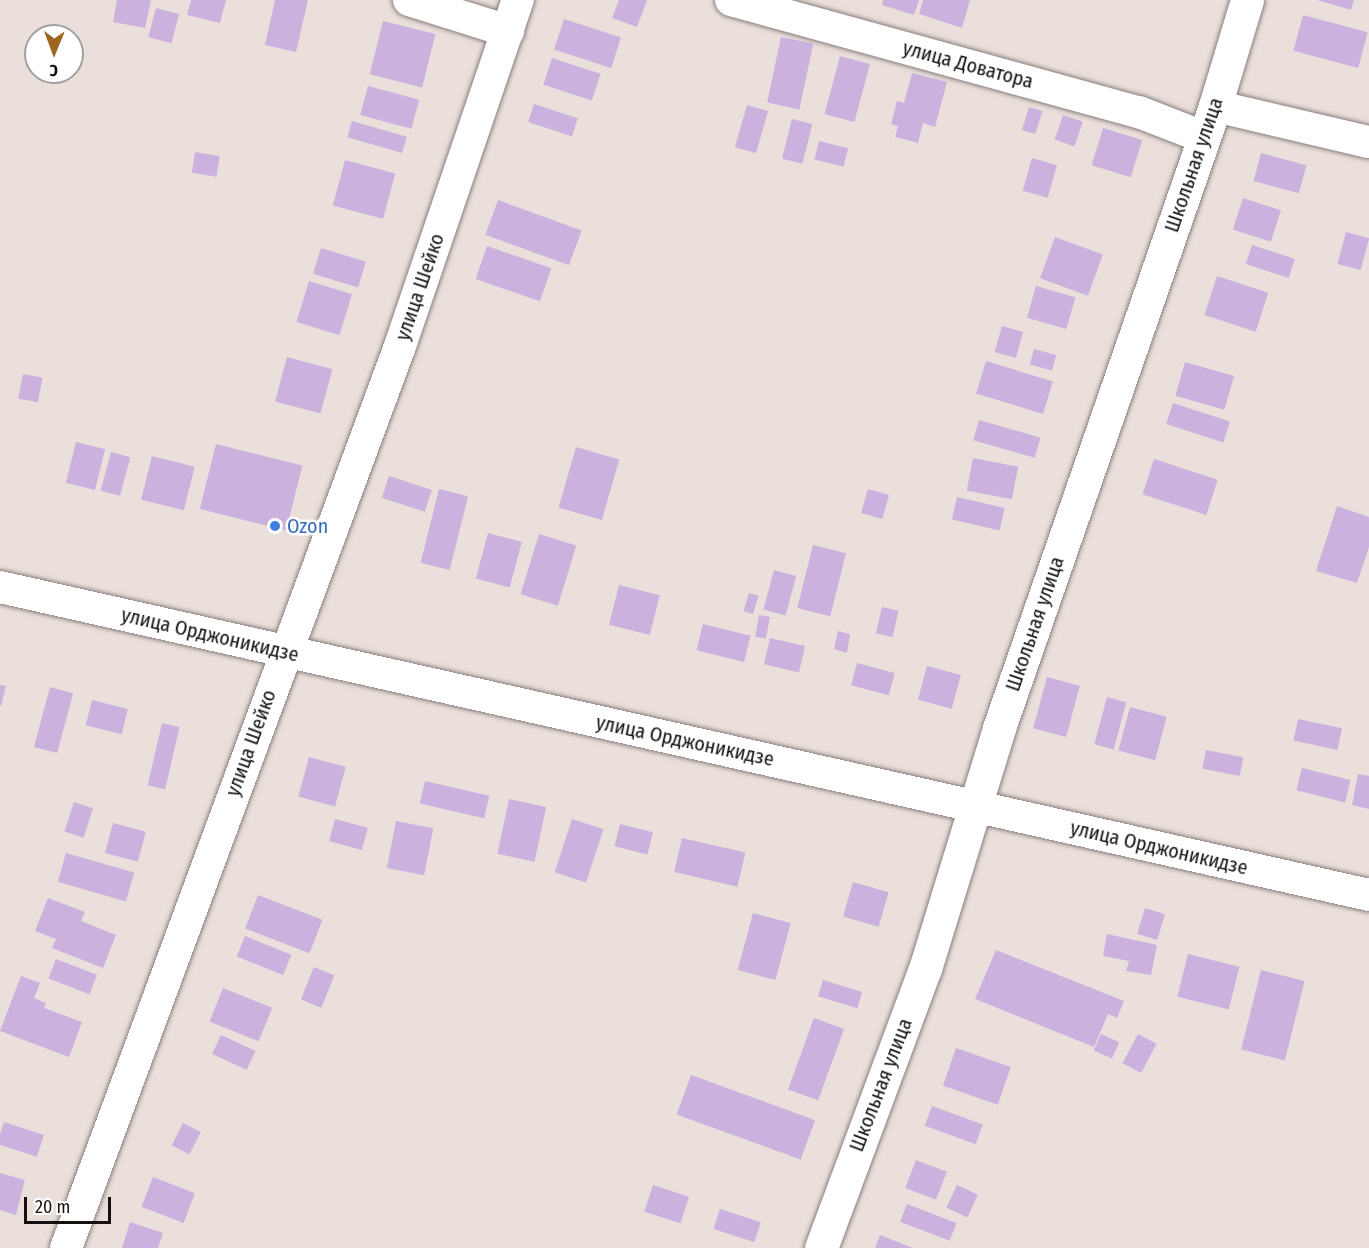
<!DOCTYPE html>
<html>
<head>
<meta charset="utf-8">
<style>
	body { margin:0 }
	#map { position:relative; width:1369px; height:1248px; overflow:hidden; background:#eadfdb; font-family:"Fira Sans Condensed",sans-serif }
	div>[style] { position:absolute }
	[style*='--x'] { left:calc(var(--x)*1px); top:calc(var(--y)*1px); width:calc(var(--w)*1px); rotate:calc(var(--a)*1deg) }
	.building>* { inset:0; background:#cbb2de; transform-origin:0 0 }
	.roads { filter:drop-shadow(0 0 2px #887e7b) drop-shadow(0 0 2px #887e7b) }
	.minor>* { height:32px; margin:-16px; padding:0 16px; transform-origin:16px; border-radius:16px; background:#fff }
	.tertiary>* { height:33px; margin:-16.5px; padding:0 16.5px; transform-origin:16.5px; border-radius:16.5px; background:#fff }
	.dots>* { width:16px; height:16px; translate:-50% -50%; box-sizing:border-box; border:3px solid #fff; border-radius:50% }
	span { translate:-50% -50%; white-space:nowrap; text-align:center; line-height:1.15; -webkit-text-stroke:5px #fff; paint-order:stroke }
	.street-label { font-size:20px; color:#14110f }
	.shop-label { font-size:20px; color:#366cbe }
	.left { translate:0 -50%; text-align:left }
	.north { position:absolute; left:24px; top:24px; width:60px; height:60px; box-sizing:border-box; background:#fff; border:2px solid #a1a09f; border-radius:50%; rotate:181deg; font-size:16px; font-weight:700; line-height:24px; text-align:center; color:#14110f }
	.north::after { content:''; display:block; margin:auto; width:21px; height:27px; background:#9c6520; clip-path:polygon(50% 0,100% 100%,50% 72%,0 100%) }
	.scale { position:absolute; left:24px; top:1197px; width:87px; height:27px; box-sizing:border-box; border:3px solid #14110f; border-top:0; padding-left:8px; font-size:18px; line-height:21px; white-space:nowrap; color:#14110f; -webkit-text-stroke:4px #fff; paint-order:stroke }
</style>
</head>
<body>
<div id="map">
	<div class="building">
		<div style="clip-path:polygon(117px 0,151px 0,145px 28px,113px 22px)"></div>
		<div style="clip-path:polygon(191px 0,226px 0,220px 23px,187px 15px)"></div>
		<div style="clip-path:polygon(275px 0,308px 0,296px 52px,265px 45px)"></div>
		<div style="clip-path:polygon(619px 0,647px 0,637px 27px,612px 18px)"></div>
		<div style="clip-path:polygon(883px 0,919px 0,914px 15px,882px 5px)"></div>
		<div style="clip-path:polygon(923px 0,970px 0,962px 28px,919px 14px)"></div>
		<div style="clip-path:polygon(1317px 0,1354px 0,1351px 10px)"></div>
		<div style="left:156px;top:8px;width:24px;height:30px;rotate:15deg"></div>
		<div style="left:1303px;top:15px;width:67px;height:37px;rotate:15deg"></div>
		<div style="left:564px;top:19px;width:60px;height:32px;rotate:18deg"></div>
		<div style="left:383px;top:21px;width:54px;height:55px;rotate:14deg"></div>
		<div style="left:781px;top:37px;width:33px;height:67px;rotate:12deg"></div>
		<div style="left:840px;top:56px;width:31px;height:60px;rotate:15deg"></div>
		<div style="left:552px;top:58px;width:51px;height:28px;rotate:18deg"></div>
		<div style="clip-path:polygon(912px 73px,947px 82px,935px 127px,923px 123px,918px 143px,895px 137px,898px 126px,891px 124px,897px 101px,904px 103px)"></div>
		<div style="left:368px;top:86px;width:53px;height:30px;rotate:15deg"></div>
		<div style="left:534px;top:104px;width:46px;height:19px;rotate:18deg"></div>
		<div style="left:747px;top:105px;width:22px;height:44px;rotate:16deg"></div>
		<div style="left:1029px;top:107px;width:14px;height:24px;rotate:17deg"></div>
		<div style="left:1063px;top:115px;width:21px;height:26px;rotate:19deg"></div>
		<div style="left:792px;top:119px;width:21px;height:41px;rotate:14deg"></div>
		<div style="left:352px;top:121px;width:57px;height:17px;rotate:16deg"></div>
		<div style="left:1103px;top:128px;width:41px;height:39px;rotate:17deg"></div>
		<div style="left:819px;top:141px;width:30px;height:19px;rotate:14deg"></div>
		<div style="left:195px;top:152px;width:25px;height:21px;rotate:9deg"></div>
		<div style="left:1261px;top:153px;width:47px;height:29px;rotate:15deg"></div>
		<div style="left:1032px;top:158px;width:26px;height:34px;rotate:16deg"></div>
		<div style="left:345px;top:160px;width:52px;height:47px;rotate:15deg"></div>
		<div style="left:1243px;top:198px;width:40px;height:33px;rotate:18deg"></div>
		<div style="left:498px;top:200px;width:89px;height:37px;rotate:20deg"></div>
		<div style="left:1346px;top:232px;width:24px;height:33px;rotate:15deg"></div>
		<div style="left:1055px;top:237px;width:51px;height:44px;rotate:20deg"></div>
		<div style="left:1252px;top:245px;width:45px;height:20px;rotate:18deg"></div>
		<div style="left:487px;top:246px;width:68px;height:35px;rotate:19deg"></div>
		<div style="left:321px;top:248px;width:47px;height:27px;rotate:17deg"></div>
		<div style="left:1217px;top:276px;width:54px;height:41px;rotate:18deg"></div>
		<div style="left:309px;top:281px;width:45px;height:43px;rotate:17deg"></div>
		<div style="left:1036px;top:286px;width:41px;height:33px;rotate:16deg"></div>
		<div style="left:1002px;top:326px;width:22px;height:27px;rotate:16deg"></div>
		<div style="left:1034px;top:349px;width:23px;height:16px;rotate:15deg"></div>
		<div style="left:287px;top:357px;width:47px;height:46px;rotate:15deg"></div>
		<div style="left:986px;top:361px;width:70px;height:34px;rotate:17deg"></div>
		<div style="left:1185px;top:362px;width:51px;height:35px;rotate:16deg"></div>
		<div style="left:23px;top:374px;width:20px;height:25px;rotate:11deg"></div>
		<div style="left:1173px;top:403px;width:60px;height:22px;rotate:18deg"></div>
		<div style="left:979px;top:420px;width:64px;height:21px;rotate:16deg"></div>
		<div style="left:76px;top:442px;width:30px;height:42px;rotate:14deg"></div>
		<div style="left:216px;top:444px;width:89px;height:67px;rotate:14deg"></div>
		<div style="left:576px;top:447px;width:45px;height:63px;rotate:16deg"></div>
		<div style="left:111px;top:452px;width:20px;height:40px;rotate:15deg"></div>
		<div style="left:152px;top:456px;width:44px;height:45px;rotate:14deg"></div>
		<div style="left:973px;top:458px;width:46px;height:33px;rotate:11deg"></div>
		<div style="left:1154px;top:459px;width:67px;height:37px;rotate:18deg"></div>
		<div style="left:389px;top:476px;width:45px;height:23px;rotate:18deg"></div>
		<div style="left:439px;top:489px;width:30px;height:76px;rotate:14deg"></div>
		<div style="left:868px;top:489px;width:22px;height:25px;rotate:16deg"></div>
		<div style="left:957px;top:497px;width:49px;height:23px;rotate:13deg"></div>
		<div style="clip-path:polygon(1337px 506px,1369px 517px,1369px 547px,1357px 583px,1316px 571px)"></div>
		<div style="left:488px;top:533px;width:35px;height:47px;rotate:15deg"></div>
		<div style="left:539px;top:534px;width:39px;height:63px;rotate:17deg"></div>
		<div style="left:813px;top:545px;width:34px;height:65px;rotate:14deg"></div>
		<div style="left:774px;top:570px;width:23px;height:41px;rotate:15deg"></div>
		<div style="left:619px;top:585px;width:42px;height:41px;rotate:14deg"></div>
		<div style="left:749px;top:593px;width:10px;height:19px;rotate:17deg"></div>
		<div style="left:882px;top:607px;width:17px;height:27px;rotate:13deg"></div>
		<div style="left:759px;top:615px;width:11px;height:22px;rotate:10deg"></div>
		<div style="left:703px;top:624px;width:49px;height:27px;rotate:14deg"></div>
		<div style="clip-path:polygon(838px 631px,850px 634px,847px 653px,834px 649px)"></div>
		<div style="left:770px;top:638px;width:36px;height:27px;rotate:13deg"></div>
		<div style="left:857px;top:663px;width:39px;height:23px;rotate:15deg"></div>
		<div style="left:927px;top:666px;width:35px;height:35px;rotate:15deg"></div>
		<div style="left:1047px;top:677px;width:34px;height:53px;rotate:15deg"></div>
		<div style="clip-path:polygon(0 685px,6px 686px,1px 706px,0 706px)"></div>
		<div style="left:50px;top:687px;width:24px;height:62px;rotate:15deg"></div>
		<div style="left:1107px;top:697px;width:20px;height:49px;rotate:15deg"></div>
		<div style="left:92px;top:700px;width:37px;height:26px;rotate:14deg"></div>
		<div style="left:1130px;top:707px;width:38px;height:45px;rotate:15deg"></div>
		<div style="left:1298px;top:719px;width:45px;height:22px;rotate:12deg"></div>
		<div style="left:162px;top:723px;width:18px;height:64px;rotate:13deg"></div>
		<div style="left:1206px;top:750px;width:38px;height:19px;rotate:11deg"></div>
		<div style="left:309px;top:757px;width:38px;height:41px;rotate:15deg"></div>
		<div style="left:1302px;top:768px;width:50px;height:23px;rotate:14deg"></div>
		<div style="clip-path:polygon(1358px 774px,1369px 776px,1369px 809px,1352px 805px)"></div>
		<div style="left:425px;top:781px;width:66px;height:23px;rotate:13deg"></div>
		<div style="left:509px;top:799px;width:38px;height:56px;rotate:12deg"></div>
		<div style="left:74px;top:802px;width:20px;height:31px;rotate:18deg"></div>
		<div style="left:335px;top:819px;width:34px;height:23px;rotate:15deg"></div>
		<div style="left:572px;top:819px;width:33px;height:56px;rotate:18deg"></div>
		<div style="left:396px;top:821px;width:38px;height:48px;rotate:11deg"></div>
		<div style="left:113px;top:823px;width:34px;height:31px;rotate:15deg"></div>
		<div style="left:620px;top:824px;width:34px;height:23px;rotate:14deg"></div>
		<div style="left:682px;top:838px;width:65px;height:35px;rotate:13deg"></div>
		<div style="left:66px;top:853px;width:71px;height:30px;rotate:16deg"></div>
		<div style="left:853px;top:882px;width:37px;height:36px;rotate:16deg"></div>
		<div style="left:258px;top:895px;width:69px;height:36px;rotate:21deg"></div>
		<div style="clip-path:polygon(48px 898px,85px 912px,81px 921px,116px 935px,103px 968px,52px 948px,56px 939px,35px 931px)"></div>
		<div style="left:1145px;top:908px;width:21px;height:27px;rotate:17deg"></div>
		<div style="left:753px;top:913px;width:39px;height:59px;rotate:15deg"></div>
		<div style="clip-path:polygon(1107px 934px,1157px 945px,1151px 975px,1126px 971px,1129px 961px,1103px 956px)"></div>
		<div style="left:245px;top:936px;width:50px;height:22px;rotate:22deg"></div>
		<div style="clip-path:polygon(996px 950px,1124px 1001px,1117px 1018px,1108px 1014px,1094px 1047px,975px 999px)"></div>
		<div style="left:1188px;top:954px;width:53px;height:44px;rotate:14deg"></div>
		<div style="left:56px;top:959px;width:44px;height:21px;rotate:21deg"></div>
		<div style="left:314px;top:967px;width:22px;height:35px;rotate:22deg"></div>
		<div style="left:1261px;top:970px;width:45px;height:82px;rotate:14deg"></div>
		<div style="clip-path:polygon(21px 976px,40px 983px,34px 998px,46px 1003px,44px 1008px,82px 1022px,69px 1057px,0 1031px)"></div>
		<div style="left:823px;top:980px;width:41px;height:17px;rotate:17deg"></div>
		<div style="left:223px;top:988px;width:53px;height:36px;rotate:22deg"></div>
		<div style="left:814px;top:1018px;width:32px;height:76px;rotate:20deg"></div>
		<div style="left:1101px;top:1034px;width:20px;height:18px;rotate:24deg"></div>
		<div style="left:1138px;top:1034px;width:21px;height:33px;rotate:28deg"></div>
		<div style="left:221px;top:1035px;width:38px;height:21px;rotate:25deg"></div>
		<div style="left:956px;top:1048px;width:58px;height:40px;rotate:19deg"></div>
		<div style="left:691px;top:1075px;width:132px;height:42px;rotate:20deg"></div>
		<div style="left:932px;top:1106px;width:54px;height:21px;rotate:20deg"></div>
		<div style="left:4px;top:1122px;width:42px;height:23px;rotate:18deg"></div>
		<div style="left:183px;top:1123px;width:20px;height:25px;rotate:27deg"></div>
		<div style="left:916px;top:1160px;width:33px;height:30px;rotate:21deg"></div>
		<div style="clip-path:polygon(0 1173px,25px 1180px,16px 1215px,0 1210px)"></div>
		<div style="left:153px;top:1177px;width:45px;height:32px;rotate:21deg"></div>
		<div style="left:653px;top:1185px;width:38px;height:28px;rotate:18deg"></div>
		<div style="left:957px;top:1185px;width:23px;height:25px;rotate:25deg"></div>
		<div style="left:907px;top:1204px;width:53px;height:19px;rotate:21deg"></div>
		<div style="left:720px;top:1209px;width:43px;height:21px;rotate:18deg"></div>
		<div style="clip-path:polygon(130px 1222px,163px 1233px,158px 1248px,122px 1248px)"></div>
		<div style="clip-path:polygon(880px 1235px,913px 1248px,875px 1248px)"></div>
	</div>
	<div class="roads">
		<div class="minor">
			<div style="--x:409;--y:0;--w:104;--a:17.4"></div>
			<div style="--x:731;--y:0;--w:423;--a:15.4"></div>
			<div style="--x:1139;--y:112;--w:69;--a:21.3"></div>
			<div style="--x:1215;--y:106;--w:158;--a:13.2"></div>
			<div style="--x:0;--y:587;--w:1403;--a:12.68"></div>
			<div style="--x:66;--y:1248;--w:962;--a:-69.68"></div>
			<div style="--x:400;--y:346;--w:366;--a:-71.2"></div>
		</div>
		<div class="tertiary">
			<div style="--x:821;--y:1248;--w:298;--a:-69.6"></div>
			<div style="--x:925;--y:969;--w:252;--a:-72.9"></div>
			<div style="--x:999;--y:728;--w:658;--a:-70.85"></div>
			<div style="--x:1215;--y:106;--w:111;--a:-73.2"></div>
		</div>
	</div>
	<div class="dots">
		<div style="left:275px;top:526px;background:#3f7fe0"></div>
	</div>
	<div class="street-label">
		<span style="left:968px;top:65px;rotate:15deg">улица Доватора</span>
		<span style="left:1194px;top:165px;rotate:-71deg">Школьная улица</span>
		<span style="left:420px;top:287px;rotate:-71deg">улица Шейко</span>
		<span style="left:1035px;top:624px;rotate:-71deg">Школьная улица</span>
		<span style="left:210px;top:635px;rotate:13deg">улица Орджоникидзе</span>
		<span style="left:685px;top:741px;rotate:12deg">улица Орджоникидзе</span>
		<span style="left:251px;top:743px;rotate:-70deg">улица Шейко</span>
		<span style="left:1159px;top:848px;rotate:13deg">улица Орджоникидзе</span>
		<span style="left:881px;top:1085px;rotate:-69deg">Школьная улица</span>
	</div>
	<div class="shop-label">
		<span class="left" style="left:287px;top:526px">Ozon</span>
	</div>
	<div class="north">С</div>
	<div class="scale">20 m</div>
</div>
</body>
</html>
